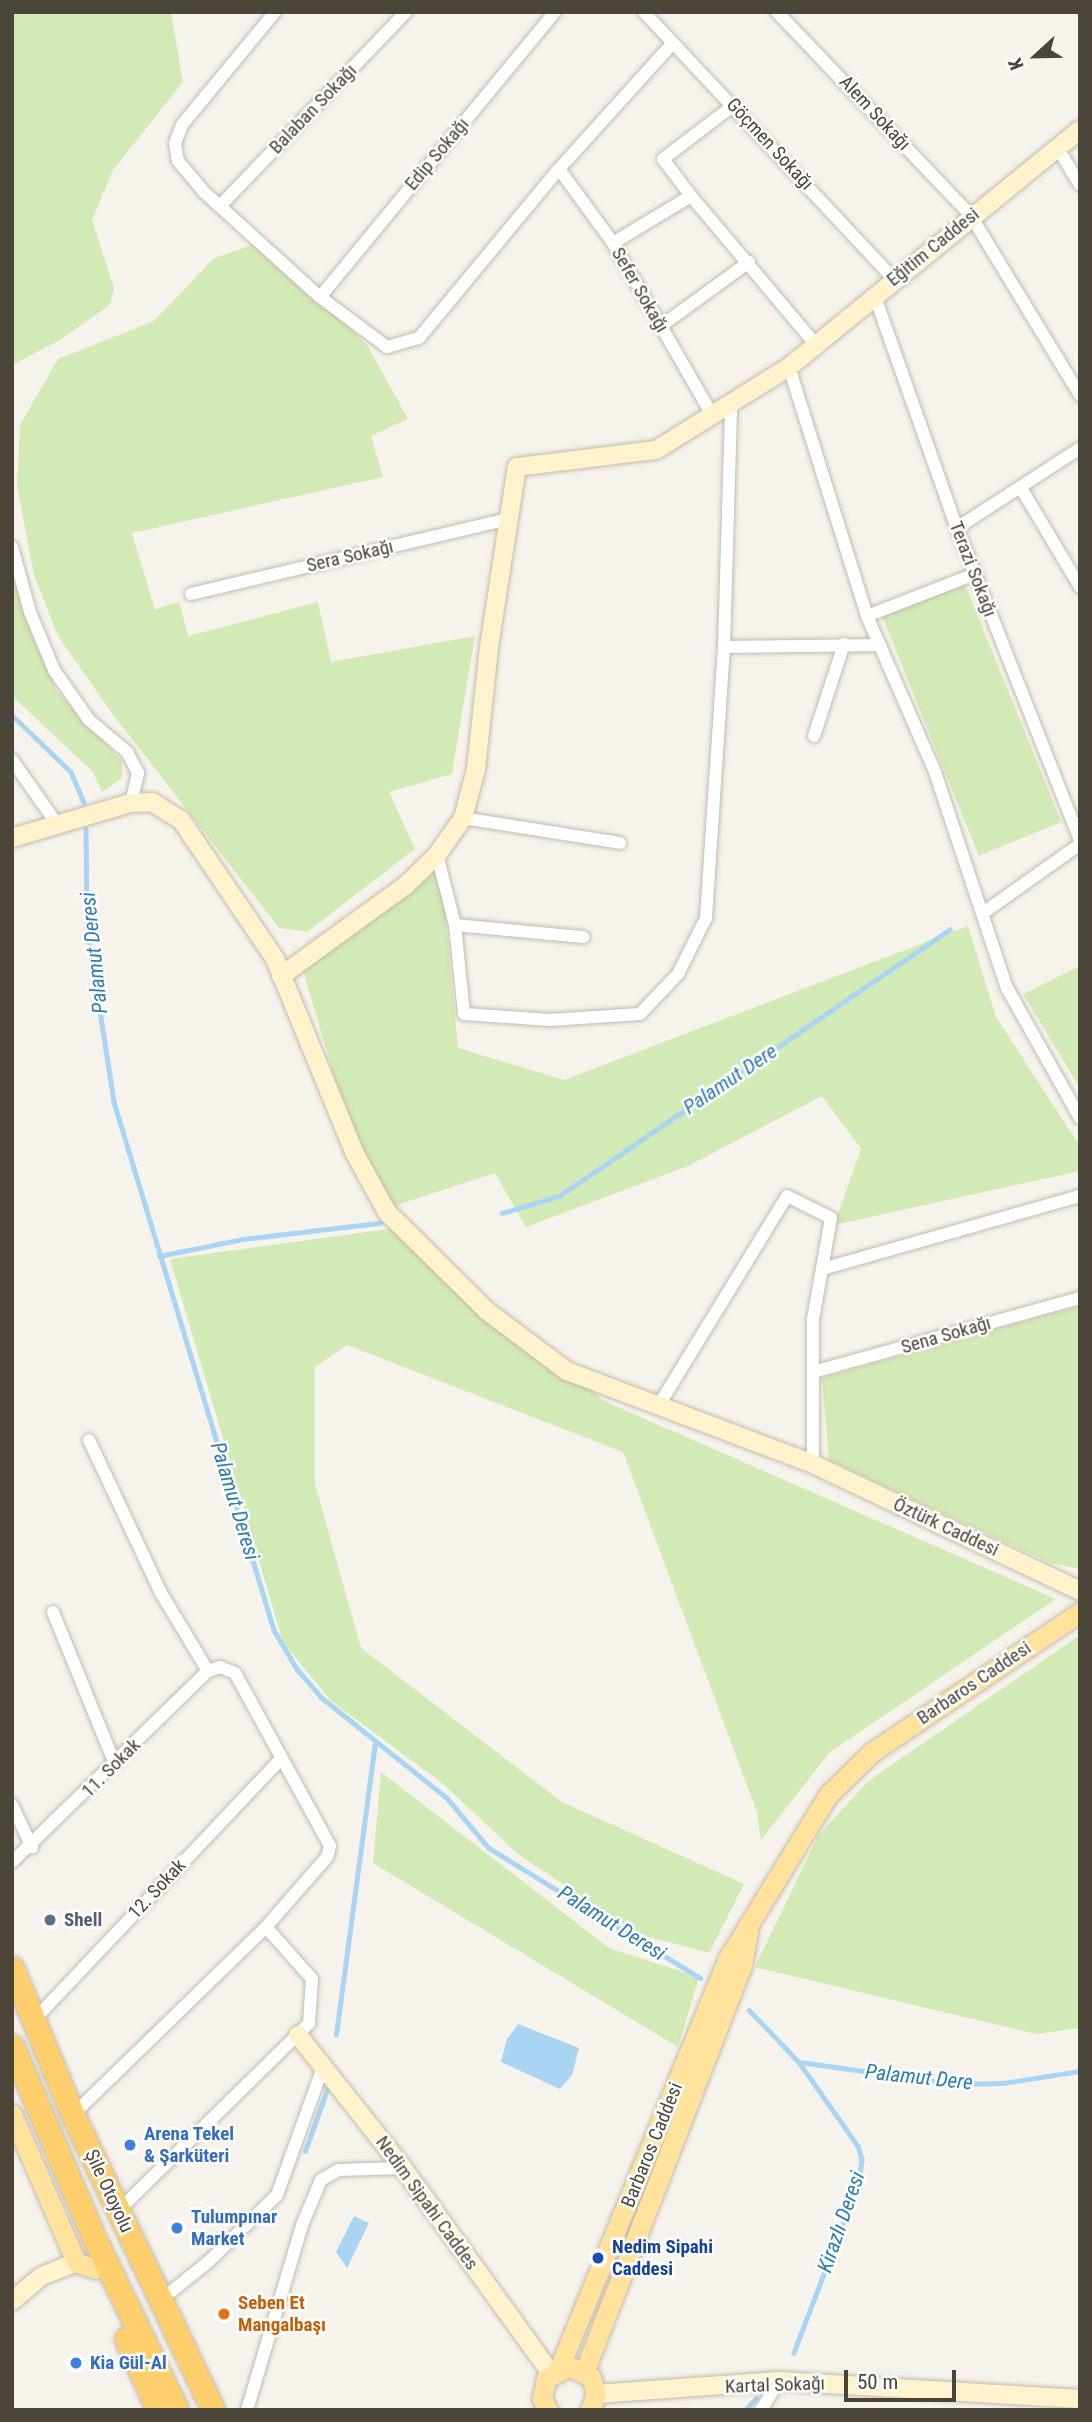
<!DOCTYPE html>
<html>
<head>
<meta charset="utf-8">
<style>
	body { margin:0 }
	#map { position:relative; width:1092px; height:2422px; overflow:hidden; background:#f6f3ec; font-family:"Roboto Condensed",sans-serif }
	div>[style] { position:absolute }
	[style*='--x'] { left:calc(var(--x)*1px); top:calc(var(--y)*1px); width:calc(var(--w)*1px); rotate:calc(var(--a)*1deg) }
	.green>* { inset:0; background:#d2eab5; transform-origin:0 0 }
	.water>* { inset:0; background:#a9d4f2 }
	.stream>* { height:4.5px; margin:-2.25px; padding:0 2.25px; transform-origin:2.25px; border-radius:2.25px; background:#a9d4f2 }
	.roads { filter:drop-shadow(0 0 2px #c2bbae) drop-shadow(0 0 2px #c2bbae) }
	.street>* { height:12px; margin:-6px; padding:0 6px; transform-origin:6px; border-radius:6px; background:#fff }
	.secondary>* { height:18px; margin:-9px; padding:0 9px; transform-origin:9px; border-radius:9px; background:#fff3cd }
	.primary>* { height:19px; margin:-9.5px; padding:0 9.5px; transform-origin:9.5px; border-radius:9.5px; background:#ffe39c }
	.highway>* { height:23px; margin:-11.5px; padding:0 11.5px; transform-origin:11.5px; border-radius:11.5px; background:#ffcf6e }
	.dots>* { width:19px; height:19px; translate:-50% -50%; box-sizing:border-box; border:4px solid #fff; border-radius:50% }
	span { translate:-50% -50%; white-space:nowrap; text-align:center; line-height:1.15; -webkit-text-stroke:5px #fff; paint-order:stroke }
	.street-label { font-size:19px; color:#4b4439 }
	.service-label { font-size:19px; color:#4e5e75; font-weight:700 }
	.left { translate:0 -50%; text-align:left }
	.shop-label { font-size:19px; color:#366cbe; font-weight:700 }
	.transit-label { font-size:19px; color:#164399; font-weight:700 }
	.food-label { font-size:19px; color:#c56008; font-weight:700 }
	.water-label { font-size:21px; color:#2e7ab2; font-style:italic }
	.frame { position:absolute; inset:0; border:14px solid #4b4439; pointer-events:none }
	.north { position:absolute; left:1001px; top:21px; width:70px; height:70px; -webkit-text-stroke:5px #fff; paint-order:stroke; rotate:248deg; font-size:19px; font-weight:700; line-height:28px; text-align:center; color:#4b4439 }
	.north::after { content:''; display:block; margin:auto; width:24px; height:32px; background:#4b4439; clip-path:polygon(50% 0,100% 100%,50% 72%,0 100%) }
	.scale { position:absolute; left:844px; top:2370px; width:112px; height:32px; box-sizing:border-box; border:4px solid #4b4439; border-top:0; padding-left:9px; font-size:21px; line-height:24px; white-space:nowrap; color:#4b4439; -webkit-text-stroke:5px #fff; paint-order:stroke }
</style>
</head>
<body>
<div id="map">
	<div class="green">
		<div style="clip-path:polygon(12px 12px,171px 12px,183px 82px,113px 170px,92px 220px,114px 288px,110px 305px,58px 341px,12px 365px)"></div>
		<div style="clip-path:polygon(264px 241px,367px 345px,408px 419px,371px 436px,383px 477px,132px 533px,155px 610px,179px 601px,188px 636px,318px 602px,331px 662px,475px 636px,452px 774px,389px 792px,415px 849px,307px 932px,279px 928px,114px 716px,58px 636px,34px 575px,17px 486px,20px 425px,58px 359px,154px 321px,214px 258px)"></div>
		<div style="clip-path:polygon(12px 576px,56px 690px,122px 761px,122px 778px,102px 792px,93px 772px,12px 696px)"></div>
		<div style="left:965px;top:584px;width:257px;height:89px;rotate:68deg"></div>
		<div style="clip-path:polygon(441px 870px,458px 1048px,564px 1080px,968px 926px,996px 1017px,1080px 1146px,1080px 1171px,834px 1225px,861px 1149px,822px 1096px,688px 1166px,526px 1227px,495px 1173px,394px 1206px,361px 1167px,301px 964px,314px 943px)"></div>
		<div style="clip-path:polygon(1080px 966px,1080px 1088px,1023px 994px)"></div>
		<div style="clip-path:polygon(396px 1228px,604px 1401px,1056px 1599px,830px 1752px,761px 1840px,757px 1812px,623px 1452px,347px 1345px,315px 1367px,315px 1484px,361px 1648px,562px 1802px,744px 1884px,709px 1953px,638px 1934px,519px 1855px,442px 1783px,331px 1701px,283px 1642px,170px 1259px)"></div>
		<div style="clip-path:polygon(1080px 1306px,1080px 1569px,1050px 1563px,829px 1460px,822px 1378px)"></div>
		<div style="clip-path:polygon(1080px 1635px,1080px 2028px,1036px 2034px,755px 1967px,818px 1836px,867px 1782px)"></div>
		<div style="clip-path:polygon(381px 1772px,609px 1948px,699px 1977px,678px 2047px,373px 1863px)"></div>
	</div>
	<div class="water">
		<div style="clip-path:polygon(518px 2024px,579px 2048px,572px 2075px,560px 2089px,501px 2062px,507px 2039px)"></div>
		<div style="clip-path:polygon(354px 2216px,369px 2223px,347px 2268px,336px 2252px)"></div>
	</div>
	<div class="stream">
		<div style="--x:12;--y:715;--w:82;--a:44"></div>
		<div style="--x:71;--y:772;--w:33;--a:67"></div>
		<div style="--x:86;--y:829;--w:98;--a:89.4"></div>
		<div style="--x:87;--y:927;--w:177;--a:81.2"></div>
		<div style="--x:114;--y:1102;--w:552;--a:73.14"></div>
		<div style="--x:274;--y:1630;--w:45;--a:59.5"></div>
		<div style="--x:297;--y:1669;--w:37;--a:49"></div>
		<div style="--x:321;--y:1697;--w:161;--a:38.7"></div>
		<div style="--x:447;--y:1798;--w:65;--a:50"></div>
		<div style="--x:489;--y:1848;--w:248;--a:31.6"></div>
		<div style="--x:502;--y:1213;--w:59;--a:-16.6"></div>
		<div style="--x:559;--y:1196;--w:473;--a:-34.3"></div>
		<div style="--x:159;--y:1256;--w:86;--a:-11.4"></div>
		<div style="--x:243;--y:1239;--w:138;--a:-6.7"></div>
		<div style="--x:749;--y:2010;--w:72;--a:46.1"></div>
		<div style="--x:799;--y:2062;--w:103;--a:54.9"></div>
		<div style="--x:858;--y:2146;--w:14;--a:73"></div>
		<div style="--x:862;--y:2159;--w:23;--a:97"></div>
		<div style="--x:859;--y:2182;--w:183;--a:110.8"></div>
		<div style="--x:336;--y:2035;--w:296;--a:-82.4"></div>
		<div style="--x:800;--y:2062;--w:156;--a:8.1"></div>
		<div style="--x:954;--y:2084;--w:49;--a:-1.2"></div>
		<div style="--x:1003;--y:2083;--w:78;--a:-8.9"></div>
		<div style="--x:305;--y:2151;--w:65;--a:-70.2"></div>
		<div style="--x:745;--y:2410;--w:16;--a:-47"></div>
	</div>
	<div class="roads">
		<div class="street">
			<div style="--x:275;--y:12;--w:146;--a:129.5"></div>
			<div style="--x:182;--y:125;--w:19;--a:111"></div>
			<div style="--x:175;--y:143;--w:18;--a:81"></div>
			<div style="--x:178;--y:161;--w:40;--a:50"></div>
			<div style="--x:204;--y:192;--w:156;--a:42.2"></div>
			<div style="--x:320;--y:297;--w:84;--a:36.7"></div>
			<div style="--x:387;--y:347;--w:33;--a:-16"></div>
			<div style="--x:419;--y:338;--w:219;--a:-50.4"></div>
			<div style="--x:559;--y:169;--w:170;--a:-47.9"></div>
			<div style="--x:644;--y:12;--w:364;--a:46.9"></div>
			<div style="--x:777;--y:12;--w:282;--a:46.4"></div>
			<div style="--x:971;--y:216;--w:210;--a:58.7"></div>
			<div style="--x:1057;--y:147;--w:44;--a:58.8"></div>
			<div style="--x:559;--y:169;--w:92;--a:53.9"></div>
			<div style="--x:613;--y:243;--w:200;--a:60"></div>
			<div style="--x:691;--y:196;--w:46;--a:-127.1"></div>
			<div style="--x:663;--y:159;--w:89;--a:-37.3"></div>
			<div style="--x:220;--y:206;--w:269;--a:-46.2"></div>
			<div style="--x:613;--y:243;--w:91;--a:-31.1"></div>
			<div style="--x:691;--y:196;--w:193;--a:50"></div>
			<div style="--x:874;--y:294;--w:248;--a:70.5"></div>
			<div style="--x:957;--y:528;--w:336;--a:68.5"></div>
			<div style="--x:320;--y:297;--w:369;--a:-50.5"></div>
			<div style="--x:661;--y:326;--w:109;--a:-36"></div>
			<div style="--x:789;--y:367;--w:261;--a:72.6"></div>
			<div style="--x:867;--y:616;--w:170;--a:66.4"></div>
			<div style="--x:935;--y:772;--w:228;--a:71.6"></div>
			<div style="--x:1007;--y:988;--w:149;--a:60.7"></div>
			<div style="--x:1021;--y:488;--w:115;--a:59.2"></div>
			<div style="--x:957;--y:528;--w:147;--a:-33"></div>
			<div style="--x:12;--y:547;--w:67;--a:74.5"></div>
			<div style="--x:30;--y:612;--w:63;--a:67.5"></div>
			<div style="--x:54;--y:670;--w:61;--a:55"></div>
			<div style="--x:89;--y:720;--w:50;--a:40.1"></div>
			<div style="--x:127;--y:752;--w:24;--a:62"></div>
			<div style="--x:138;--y:773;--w:31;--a:103"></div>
			<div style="--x:191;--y:594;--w:327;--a:-13.3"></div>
			<div style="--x:867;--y:616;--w:116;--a:-21.3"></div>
			<div style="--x:724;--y:647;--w:156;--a:-0.7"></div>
			<div style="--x:814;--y:736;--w:97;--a:-71.9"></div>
			<div style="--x:12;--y:760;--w:78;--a:54.9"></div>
			<div style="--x:463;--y:818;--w:159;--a:9"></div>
			<div style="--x:437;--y:855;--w:72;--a:75.6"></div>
			<div style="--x:455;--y:925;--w:89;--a:84.2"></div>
			<div style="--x:464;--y:1014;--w:86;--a:4"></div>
			<div style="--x:550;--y:1020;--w:90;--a:-3.8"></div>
			<div style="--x:640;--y:1014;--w:55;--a:-46.5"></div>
			<div style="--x:678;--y:974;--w:63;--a:-63.4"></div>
			<div style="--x:706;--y:918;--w:272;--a:-86.2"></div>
			<div style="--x:724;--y:647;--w:242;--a:-88.3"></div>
			<div style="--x:983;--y:913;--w:119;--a:-35.4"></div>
			<div style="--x:455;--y:925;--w:129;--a:5.4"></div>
			<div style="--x:822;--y:1269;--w:268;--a:-15.8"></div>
			<div style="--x:813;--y:1372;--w:277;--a:-15.5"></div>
			<div style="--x:659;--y:1405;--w:245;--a:-58.5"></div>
			<div style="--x:787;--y:1196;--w:49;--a:26.6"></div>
			<div style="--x:831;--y:1218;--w:103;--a:100.1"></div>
			<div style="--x:813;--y:1319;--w:145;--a:90"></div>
			<div style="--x:89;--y:1440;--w:169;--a:64.8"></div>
			<div style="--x:161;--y:1593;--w:91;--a:58.9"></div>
			<div style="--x:53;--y:1612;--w:164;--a:67.8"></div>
			<div style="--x:12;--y:1805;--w:47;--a:64.5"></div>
			<div style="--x:12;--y:1862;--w:274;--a:-44.3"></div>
			<div style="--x:208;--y:1671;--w:13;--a:-18"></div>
			<div style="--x:220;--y:1667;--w:16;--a:22"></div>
			<div style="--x:235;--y:1673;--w:197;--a:61.2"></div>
			<div style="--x:330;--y:1846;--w:11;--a:105"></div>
			<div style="--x:327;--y:1857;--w:93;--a:131.1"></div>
			<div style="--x:266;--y:1927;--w:269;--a:135.8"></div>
			<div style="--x:34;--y:2020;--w:359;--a:-46.6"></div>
			<div style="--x:118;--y:2211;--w:268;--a:-44.5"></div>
			<div style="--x:309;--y:2023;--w:44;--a:-86.1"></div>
			<div style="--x:312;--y:1979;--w:69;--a:-131.5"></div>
			<div style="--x:172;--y:2291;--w:45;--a:-38.7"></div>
			<div style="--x:207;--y:2263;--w:98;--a:-44.2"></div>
			<div style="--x:277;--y:2195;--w:136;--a:-70.2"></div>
			<div style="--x:247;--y:2410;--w:193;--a:-73.4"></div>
			<div style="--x:302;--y:2225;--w:49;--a:-67.1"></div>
			<div style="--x:321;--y:2180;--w:20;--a:-30"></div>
			<div style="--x:338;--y:2170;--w:65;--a:-1.8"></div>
			<div style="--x:761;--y:2410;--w:34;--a:-58"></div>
		</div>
		<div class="secondary">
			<div style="--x:12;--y:838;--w:124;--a:-16.4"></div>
			<div style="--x:131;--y:803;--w:21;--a:-3"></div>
			<div style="--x:152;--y:802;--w:34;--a:32"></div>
			<div style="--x:181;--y:820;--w:168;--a:55.9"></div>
			<div style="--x:275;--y:959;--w:209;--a:67.7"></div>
			<div style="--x:354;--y:1152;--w:68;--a:61.2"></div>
			<div style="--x:387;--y:1212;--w:141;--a:44.7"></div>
			<div style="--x:487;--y:1311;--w:100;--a:36.9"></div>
			<div style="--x:567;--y:1371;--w:263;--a:20.7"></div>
			<div style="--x:813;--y:1464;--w:296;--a:25.4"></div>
			<div style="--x:281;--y:976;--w:153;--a:-36"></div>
			<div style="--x:405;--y:886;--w:45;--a:-44.1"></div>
			<div style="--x:437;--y:855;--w:45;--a:-54.9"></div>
			<div style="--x:463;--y:818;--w:51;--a:-75.1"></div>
			<div style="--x:476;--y:769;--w:123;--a:-83.9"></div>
			<div style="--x:489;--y:647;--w:182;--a:-81.2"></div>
			<div style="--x:517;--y:467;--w:140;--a:-7"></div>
			<div style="--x:656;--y:450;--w:157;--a:-32"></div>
			<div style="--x:789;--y:367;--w:375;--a:-39.2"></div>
			<div style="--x:298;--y:2035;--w:169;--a:51.7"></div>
			<div style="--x:403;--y:2168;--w:253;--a:54.2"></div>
			<div style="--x:12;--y:2301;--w:39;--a:-40"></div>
			<div style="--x:42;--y:2276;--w:37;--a:-22"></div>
			<div style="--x:596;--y:2394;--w:183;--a:-4.1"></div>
			<div style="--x:779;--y:2381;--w:302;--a:3.4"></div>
		</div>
		<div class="primary">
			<div style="--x:12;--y:2114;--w:161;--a:66.6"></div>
			<div style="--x:76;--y:2262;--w:20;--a:20"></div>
			<div style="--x:559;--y:2368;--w:441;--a:-67.6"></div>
			<div style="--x:727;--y:1960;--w:193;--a:-58.5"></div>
			<div style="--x:828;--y:1795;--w:62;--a:-44.3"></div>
			<div style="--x:872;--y:1752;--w:251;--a:-33.9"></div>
			<div style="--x:585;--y:2370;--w:433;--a:-68.8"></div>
			<div style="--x:742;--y:1966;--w:35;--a:-80"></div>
			<div style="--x:548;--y:2410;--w:13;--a:-119"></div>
			<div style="--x:542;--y:2399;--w:20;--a:-79"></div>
			<div style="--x:546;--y:2379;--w:26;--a:-29"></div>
			<div style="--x:569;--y:2366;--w:25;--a:27"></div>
			<div style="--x:591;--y:2377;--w:18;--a:74"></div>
			<div style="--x:596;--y:2394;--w:17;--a:111"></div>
		</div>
		<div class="highway">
			<div style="--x:12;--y:1968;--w:159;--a:67.5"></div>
			<div style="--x:73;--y:2115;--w:327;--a:64.6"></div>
			<div style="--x:12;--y:2046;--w:213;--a:66.8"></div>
			<div style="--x:96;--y:2242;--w:187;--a:64.3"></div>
			<div style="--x:126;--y:2339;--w:78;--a:65.7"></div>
		</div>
	</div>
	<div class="dots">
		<div style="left:50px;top:1920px;background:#5c6f8a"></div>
		<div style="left:130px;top:2145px;background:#3f7fe0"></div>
		<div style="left:177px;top:2228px;background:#3f7fe0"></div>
		<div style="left:598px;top:2258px;background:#1a4fb4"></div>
		<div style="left:224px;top:2314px;background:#e8710a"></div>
		<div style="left:76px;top:2363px;background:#3f7fe0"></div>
	</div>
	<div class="street-label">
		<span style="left:313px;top:109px;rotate:-46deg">Balaban Sokağı</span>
		<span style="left:875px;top:113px;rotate:47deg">Alem Sokağı</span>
		<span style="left:770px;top:144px;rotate:47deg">Göçmen Sokağı</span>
		<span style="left:437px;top:154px;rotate:-50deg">Edip Sokağı</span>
		<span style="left:933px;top:247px;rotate:-39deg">Eğitim Caddesi</span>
		<span style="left:640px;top:290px;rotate:60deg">Sefer Sokağı</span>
		<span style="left:350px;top:556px;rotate:-13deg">Sera Sokağı</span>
		<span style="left:973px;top:569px;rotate:69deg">Terazi Sokağı</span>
		<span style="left:946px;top:1335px;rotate:-16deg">Sena Sokağı</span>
		<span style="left:946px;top:1527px;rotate:25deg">Öztürk Caddesi</span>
		<span style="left:974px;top:1683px;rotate:-34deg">Barbaros Caddesi</span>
		<span style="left:111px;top:1768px;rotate:-45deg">11. Sokak</span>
		<span style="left:157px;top:1889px;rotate:-47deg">12. Sokak</span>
		<span style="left:652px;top:2145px;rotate:-68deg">Barbaros Caddesi</span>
		<span style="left:109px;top:2191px;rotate:65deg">Şile Otoyolu</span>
		<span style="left:427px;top:2203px;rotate:54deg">Nedim Sipahi Caddes</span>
		<span style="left:775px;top:2385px;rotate:-2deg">Kartal Sokağı</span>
	</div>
	<div class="service-label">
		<span class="left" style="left:64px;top:1920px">Shell</span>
	</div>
	<div class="shop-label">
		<span class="left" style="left:144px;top:2145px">Arena Tekel<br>&amp; Şarküteri</span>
		<span class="left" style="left:191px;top:2228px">Tulumpınar<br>Market</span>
		<span class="left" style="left:90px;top:2363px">Kia Gül-Al</span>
	</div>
	<div class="transit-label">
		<span class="left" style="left:612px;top:2258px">Nedim Sipahi<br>Caddesi</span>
	</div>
	<div class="food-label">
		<span class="left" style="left:238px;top:2314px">Seben Et<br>Mangalbaşı</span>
	</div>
	<div class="water-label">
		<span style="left:94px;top:953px;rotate:-96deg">Palamut Deresi</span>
		<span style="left:730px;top:1079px;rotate:-34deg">Palamut Dere</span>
		<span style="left:235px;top:1501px;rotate:73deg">Palamut Deresi</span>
		<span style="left:612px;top:1923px;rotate:32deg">Palamut Deresi</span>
		<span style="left:919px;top:2077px;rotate:6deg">Palamut Dere</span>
		<span style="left:841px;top:2222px;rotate:-71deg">Kirazlı Deresi</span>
	</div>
	<div class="frame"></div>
	<div class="north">K</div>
	<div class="scale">50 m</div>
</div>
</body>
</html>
